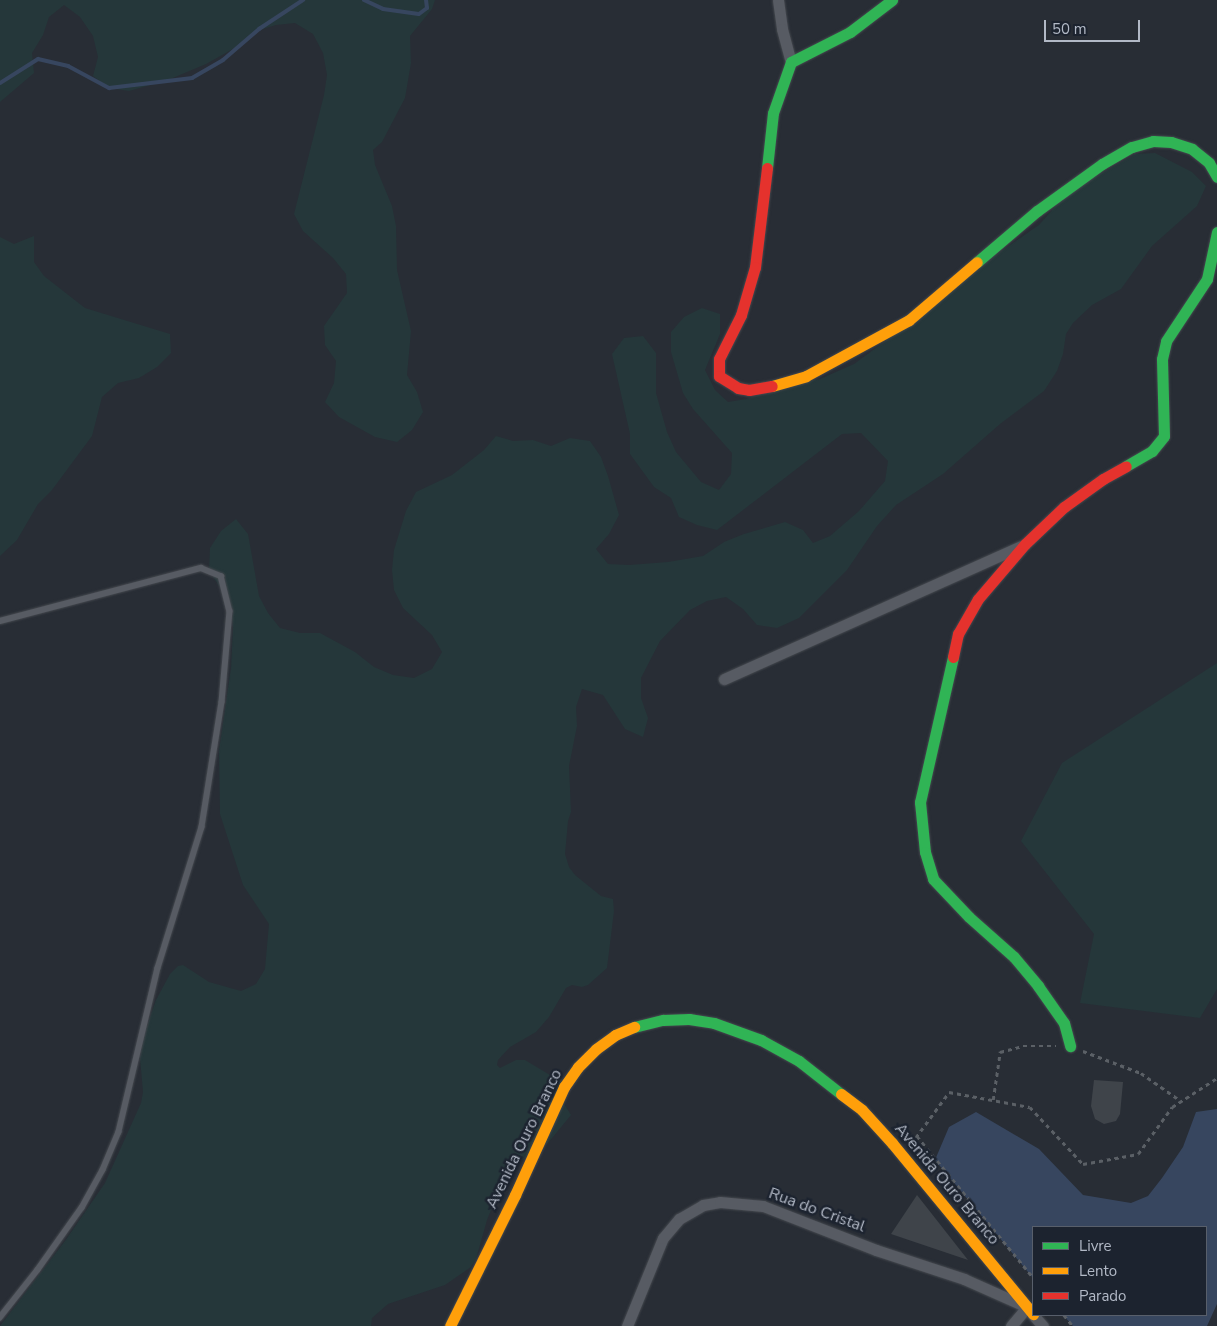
<!DOCTYPE html>
<html>
<head>
<meta charset="utf-8">
<style>
	body { margin:0 }
	#map { position:relative; width:1217px; height:1326px; overflow:hidden; background:#282d35; font-family:"Nunito Sans",sans-serif }
	div>[style] { position:absolute }
	[style*='--x'] { left:calc(var(--x)*1px); top:calc(var(--y)*1px); width:calc(var(--w)*1px); rotate:calc(var(--a)*1deg) }
	.green>* { inset:0; background:#25373a }
	.water>* { inset:0; background:#37465f }
	.stream>* { height:4px; margin:-2px; padding:0 2px; transform-origin:2px; border-radius:2px; background:#37465f }
	.building>* { inset:0; background:#3f444a }
	.path>* { height:2.5px; margin-top:-1.25px; transform-origin:0; background:repeating-linear-gradient(90deg,#5b6066 0 4px,transparent 0 8px) }
	.roads { filter:drop-shadow(0 0 1px #44484e) drop-shadow(0 0 1px #44484e) }
	.lane>* { height:5.5px; margin:-2.75px; padding:0 2.75px; transform-origin:2.75px; border-radius:2.75px; background:#575b63 }
	.street>* { height:11px; margin:-5.5px; padding:0 5.5px; transform-origin:5.5px; border-radius:5.5px; background:#575b63 }
	.fast>* { height:11px; margin:-5.5px; padding:0 5.5px; transform-origin:5.5px; border-radius:5.5px; background:#30b455 }
	.slow>* { height:11px; margin:-5.5px; padding:0 5.5px; transform-origin:5.5px; border-radius:5.5px; background:#ff9f0a }
	.jam>* { height:11px; margin:-5.5px; padding:0 5.5px; transform-origin:5.5px; border-radius:5.5px; background:#e5322d }
	span { translate:-50% -50%; white-space:nowrap; text-align:center; line-height:1.15; -webkit-text-stroke:5px #1c232f; paint-order:stroke }
	.street-label { font-size:16px; color:#b2b9c6 }
	.legend { position:absolute; left:1032px; top:1226px; width:175px; height:90px; box-sizing:border-box; background:#1c232f; border:1px solid #585f6b; margin:0; padding:6px 9px; list-style:none; font-size:15px; color:#b2b9c6 }
	.legend li { display:flex; align-items:center; gap:10px; height:25px }
	.legend b { width:25px; border:1px solid #585f6b }
	.scale { position:absolute; left:1044px; top:20px; width:96px; height:22px; box-sizing:border-box; border:2px solid #b2b9c6; border-top:0; padding-left:6px; font-size:15px; line-height:18px; white-space:nowrap; color:#b2b9c6; -webkit-text-stroke:4px #1c232f; paint-order:stroke }
</style>
</head>
<body>
<div id="map">
	<div class="green">
		<div style="clip-path:polygon(0 0,435px 0,432px 9px,410px 36px,411px 63px,405px 98px,382px 142px,373px 150px,375px 165px,392px 206px,396px 226px,397px 270px,411px 331px,407px 375px,417px 392px,423px 412px,412px 430px,397px 442px,375px 437px,339px 417px,325px 402px,334px 383px,336px 361px,325px 345px,324px 326px,347px 293px,346px 274px,333px 258px,303px 231px,294px 214px,324px 95px,327px 75px,323px 53px,313px 34px,295px 23px,276px 25px,256px 31px,240px 45px,206px 64px,168px 80px,129px 91px,109px 88px,93px 76px,98px 57px,93px 36px,80px 17px,64px 5px,49px 17px,43px 35px,32px 53px,34px 73px,0 102px)"></div>
		<div style="clip-path:polygon(1155px 153px,1192px 172px,1206px 186px,1197px 206px,1152px 246px,1121px 289px,1092px 305px,1073px 323px,1066px 334px,1063px 354px,1057px 371px,1044px 391px,1000px 424px,943px 474px,896px 505px,877px 526px,847px 570px,799px 618px,777px 628px,757px 625px,743px 609px,726px 597px,707px 601px,690px 610px,660px 641px,641px 678px,641px 698px,648px 718px,643px 737px,625px 729px,603px 695px,582px 689px,576px 707px,577px 726px,569px 766px,571px 812px,568px 821px,565px 854px,569px 867px,575px 875px,601px 896px,613px 899px,614px 911px,607px 968px,588px 985px,582px 987px,572px 985px,566px 988px,549px 1017px,536px 1032px,510px 1047px,498px 1060px,497px 1065px,500px 1068px,516px 1060px,525px 1060px,550px 1075px,562px 1079px,563px 1102px,571px 1115px,548px 1143px,518px 1163px,502px 1183px,487px 1220px,476px 1259px,471px 1267px,445px 1285px,388px 1304px,372px 1318px,371px 1326px,0 1326px,65px 1241px,105px 1183px,141px 1103px,143px 1092px,140px 1058px,143px 1038px,156px 1000px,170px 974px,178px 966px,183px 965px,209px 982px,241px 991px,256px 984px,265px 969px,269px 924px,243px 885px,220px 814px,219px 751px,231px 668px,233px 628px,230px 604px,209px 570px,210px 548px,221px 531px,236px 519px,248px 534px,259px 596px,268px 613px,280px 628px,300px 633px,320px 633px,355px 652px,374px 667px,393px 675px,414px 678px,432px 669px,442px 652px,432px 635px,403px 608px,394px 590px,392px 570px,394px 550px,406px 511px,416px 492px,452px 475px,484px 450px,496px 436px,513px 441px,533px 440px,551px 446px,570px 438px,590px 441px,601px 457px,608px 476px,619px 515px,609px 534px,596px 549px,608px 564px,629px 565px,668px 562px,703px 556px,724px 542px,744px 534px,785px 522px,803px 530px,813px 543px,830px 536px,859px 511px,885px 481px,888px 461px,861px 433px,842px 434px,717px 530px,697px 525px,679px 517px,671px 498px,654px 487px,630px 454px,630px 434px,612px 354px,624px 338px,643px 336px,656px 353px,656px 393px,667px 432px,676px 452px,701px 482px,719px 490px,731px 474px,732px 453px,693px 409px,683px 393px,671px 352px,671px 332px,684px 317px,702px 308px,720px 314px,720px 334px,705px 370px,715px 390px,728px 402px,746px 399px,790px 384px,820px 379px,854px 364px,910px 323px,981px 265px,1039px 225px,1067px 193px,1135px 154px)"></div>
		<div style="clip-path:polygon(34px 236px,34px 262px,44px 276px,85px 308px,170px 334px,171px 353px,157px 367px,139px 378px,118px 383px,102px 397px,92px 436px,52px 490px,38px 504px,17px 540px,0 556px,0 237px,14px 244px)"></div>
		<div style="clip-path:polygon(1217px 663px,1217px 989px,1200px 1018px,1080px 1003px,1094px 934px,1021px 841px,1062px 763px)"></div>
	</div>
	<div class="water">
		<div style="clip-path:polygon(1217px 1109px,1217px 1304px,1207px 1326px,1073px 1326px,1063px 1315px,1206px 1315px,1206px 1227px,1033px 1227px,1033px 1278px,935px 1160px,949px 1127px,976px 1112px,1039px 1149px,1083px 1195px,1131px 1203px,1148px 1196px,1162px 1178px,1183px 1147px,1196px 1112px)"></div>
	</div>
	<div class="stream">
		<div style="--x:364;--y:0;--w:21;--a:25"></div>
		<div style="--x:383;--y:9;--w:36;--a:8"></div>
		<div style="--x:419;--y:14;--w:10;--a:-37"></div>
		<div style="--x:427;--y:8;--w:8;--a:-97"></div>
		<div style="--x:0;--y:83;--w:45;--a:-32.3"></div>
		<div style="--x:38;--y:59;--w:31;--a:13"></div>
		<div style="--x:68;--y:66;--w:47;--a:28.2"></div>
		<div style="--x:109;--y:88;--w:84;--a:-6.9"></div>
		<div style="--x:192;--y:78;--w:36;--a:-30"></div>
		<div style="--x:223;--y:60;--w:48;--a:-40.7"></div>
		<div style="--x:259;--y:29;--w:53;--a:-33.4"></div>
	</div>
	<div class="building">
		<div style="clip-path:polygon(1094px 1080px,1123px 1082px,1120px 1114px,1116px 1121px,1104px 1124px,1095px 1119px,1091px 1106px)"></div>
		<div style="clip-path:polygon(917px 1195px,968px 1260px,891px 1234px)"></div>
	</div>
	<div class="path">
		<div style="--x:1083;--y:1051;--w:62;--a:20.8"></div>
		<div style="--x:1141;--y:1073;--w:49;--a:35"></div>
		<div style="--x:993;--y:1100;--w:49;--a:-81.7"></div>
		<div style="--x:1000;--y:1052;--w:24;--a:-15"></div>
		<div style="--x:1023;--y:1046;--w:33;--a:0"></div>
		<div style="--x:917;--y:1136;--w:183;--a:50.6"></div>
		<div style="--x:911;--y:1144;--w:64;--a:-53.8"></div>
		<div style="--x:949;--y:1092;--w:82;--a:10.5"></div>
		<div style="--x:1030;--y:1107;--w:78;--a:47.1"></div>
		<div style="--x:1083;--y:1164;--w:56;--a:-10.3"></div>
		<div style="--x:1138;--y:1154;--w:58;--a:-54.1"></div>
		<div style="--x:1172;--y:1107;--w:54;--a:-32.8"></div>
		<div style="--x:1064;--y:1315;--w:14;--a:51"></div>
	</div>
	<div class="roads">
		<div class="lane">
			<div style="--x:0;--y:621;--w:208;--a:-14.8"></div>
			<div style="--x:201;--y:568;--w:22;--a:22"></div>
			<div style="--x:221;--y:576;--w:36;--a:76"></div>
			<div style="--x:230;--y:611;--w:91;--a:95"></div>
			<div style="--x:222;--y:702;--w:127;--a:99.1"></div>
			<div style="--x:202;--y:827;--w:148;--a:107.3"></div>
			<div style="--x:158;--y:968;--w:169;--a:103.4"></div>
			<div style="--x:119;--y:1132;--w:41;--a:112.8"></div>
			<div style="--x:103;--y:1170;--w:43;--a:118.9"></div>
			<div style="--x:82;--y:1208;--w:76;--a:125.4"></div>
			<div style="--x:38;--y:1270;--w:61;--a:128.4"></div>
		</div>
		<div class="street">
			<div style="--x:778;--y:0;--w:29;--a:82"></div>
			<div style="--x:782;--y:29;--w:34;--a:75"></div>
			<div style="--x:724;--y:679;--w:325;--a:-24.1"></div>
			<div style="--x:1033;--y:1315;--w:15;--a:48"></div>
			<div style="--x:627;--y:1326;--w:95;--a:-67.8"></div>
			<div style="--x:663;--y:1238;--w:25;--a:-50"></div>
			<div style="--x:679;--y:1219;--w:28;--a:-30"></div>
			<div style="--x:703;--y:1205;--w:17;--a:-10"></div>
			<div style="--x:720;--y:1202;--w:43;--a:5.3"></div>
			<div style="--x:763;--y:1206;--w:121;--a:21.3"></div>
			<div style="--x:876;--y:1250;--w:93;--a:18.2"></div>
			<div style="--x:964;--y:1279;--w:69;--a:24"></div>
			<div style="--x:1027;--y:1307;--w:25;--a:130"></div>
		</div>
		<div class="fast">
			<div style="--x:767;--y:168;--w:55;--a:-83.8"></div>
			<div style="--x:773;--y:113;--w:54;--a:-70.6"></div>
			<div style="--x:791;--y:62;--w:66;--a:-27"></div>
			<div style="--x:850;--y:32;--w:53;--a:-37.3"></div>
			<div style="--x:977;--y:262;--w:79;--a:-40.4"></div>
			<div style="--x:1037;--y:211;--w:80;--a:-35.9"></div>
			<div style="--x:1102;--y:164;--w:34;--a:-30"></div>
			<div style="--x:1132;--y:147;--w:22;--a:-16"></div>
			<div style="--x:1153;--y:141;--w:18;--a:3"></div>
			<div style="--x:1171;--y:142;--w:22;--a:18"></div>
			<div style="--x:1192;--y:149;--w:22;--a:39"></div>
			<div style="--x:1209;--y:163;--w:16;--a:60"></div>
			<div style="--x:1126;--y:466;--w:30;--a:-30"></div>
			<div style="--x:1152;--y:451;--w:19;--a:-51"></div>
			<div style="--x:1164;--y:436;--w:77;--a:-91.5"></div>
			<div style="--x:1162;--y:359;--w:18;--a:-77"></div>
			<div style="--x:1166;--y:341;--w:74;--a:-56.5"></div>
			<div style="--x:1207;--y:279;--w:48;--a:-78"></div>
			<div style="--x:953;--y:657;--w:149;--a:102.8"></div>
			<div style="--x:920;--y:802;--w:50;--a:84.3"></div>
			<div style="--x:925;--y:852;--w:28;--a:73"></div>
			<div style="--x:933;--y:879;--w:52;--a:46.5"></div>
			<div style="--x:969;--y:917;--w:60;--a:41.6"></div>
			<div style="--x:1014;--y:957;--w:38;--a:50"></div>
			<div style="--x:1038;--y:986;--w:45;--a:54.9"></div>
			<div style="--x:1064;--y:1023;--w:24;--a:75"></div>
			<div style="--x:634;--y:1027;--w:30;--a:-14"></div>
			<div style="--x:663;--y:1020;--w:26;--a:-2"></div>
			<div style="--x:689;--y:1019;--w:25;--a:9"></div>
			<div style="--x:714;--y:1023;--w:50;--a:19.9"></div>
			<div style="--x:761;--y:1040;--w:43;--a:28.9"></div>
			<div style="--x:799;--y:1061;--w:53;--a:38.2"></div>
		</div>
		<div class="slow">
			<div style="--x:772;--y:386;--w:35;--a:-16"></div>
			<div style="--x:806;--y:376;--w:117;--a:-28.5"></div>
			<div style="--x:909;--y:320;--w:89;--a:-40.5"></div>
			<div style="--x:841;--y:1094;--w:26;--a:37"></div>
			<div style="--x:862;--y:1110;--w:45;--a:47.7"></div>
			<div style="--x:892;--y:1143;--w:222;--a:50.5"></div>
			<div style="--x:450;--y:1326;--w:146;--a:-63.6"></div>
			<div style="--x:515;--y:1195;--w:119;--a:-65.6"></div>
			<div style="--x:564;--y:1087;--w:24;--a:-55"></div>
			<div style="--x:578;--y:1067;--w:25;--a:-45"></div>
			<div style="--x:596;--y:1049;--w:24;--a:-36"></div>
			<div style="--x:615;--y:1035;--w:21;--a:-23"></div>
		</div>
		<div class="jam">
			<div style="--x:767;--y:168;--w:100;--a:96.9"></div>
			<div style="--x:755;--y:267;--w:50;--a:106.3"></div>
			<div style="--x:741;--y:315;--w:49;--a:116.6"></div>
			<div style="--x:719;--y:359;--w:17;--a:90"></div>
			<div style="--x:719;--y:376;--w:22;--a:32"></div>
			<div style="--x:738;--y:388;--w:11;--a:10"></div>
			<div style="--x:749;--y:390;--w:23;--a:-10"></div>
			<div style="--x:953;--y:657;--w:24;--a:-78"></div>
			<div style="--x:958;--y:634;--w:40;--a:-60.3"></div>
			<div style="--x:978;--y:599;--w:72;--a:-49.5"></div>
			<div style="--x:1025;--y:544;--w:54;--a:-43.5"></div>
			<div style="--x:1064;--y:507;--w:48;--a:-35.7"></div>
			<div style="--x:1103;--y:479;--w:26;--a:-29"></div>
		</div>
	</div>
	<div class="street-label">
		<span style="left:524px;top:1139px;rotate:-64deg">Avenida Ouro Branco</span>
		<span style="left:947px;top:1184px;rotate:50deg">Avenida Ouro Branco</span>
		<span style="left:817px;top:1210px;rotate:20deg">Rua do Cristal</span>
	</div>
	<ul class="legend">
	<li><b style="height:6px;background:#30b455"></b>Livre</li>
	<li><b style="height:6px;background:#ff9f0a"></b>Lento</li>
	<li><b style="height:6px;background:#e5322d"></b>Parado</li>
	</ul>
	<div class="scale">50 m</div>
</div>
</body>
</html>
